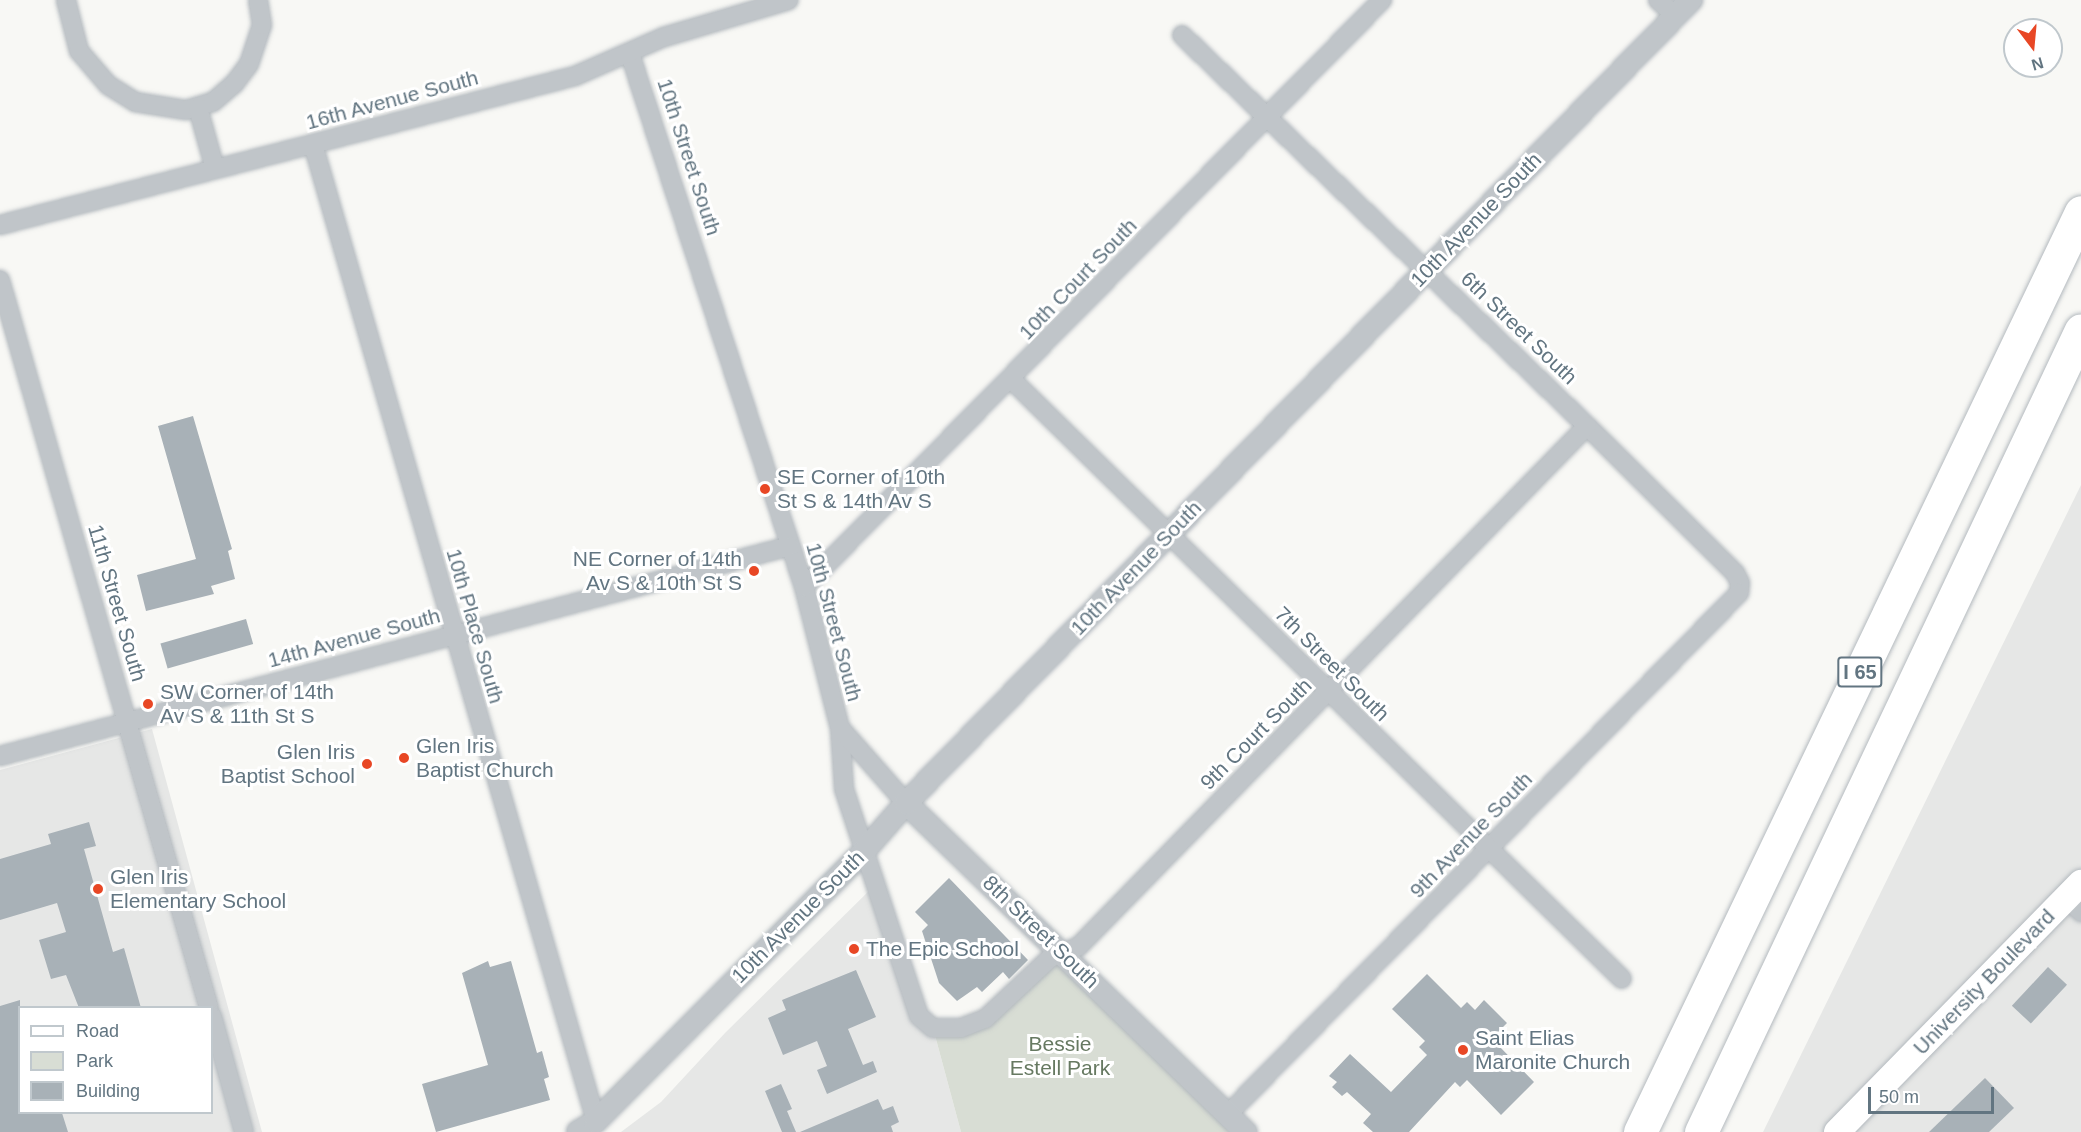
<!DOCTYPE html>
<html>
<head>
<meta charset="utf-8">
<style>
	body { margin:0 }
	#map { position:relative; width:2081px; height:1132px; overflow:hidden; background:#f8f8f5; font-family:Arial,sans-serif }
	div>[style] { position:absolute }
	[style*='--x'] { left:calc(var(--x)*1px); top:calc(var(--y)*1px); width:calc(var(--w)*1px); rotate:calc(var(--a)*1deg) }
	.built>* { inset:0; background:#e6e7e6 }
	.green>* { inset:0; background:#d8ddd4 }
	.building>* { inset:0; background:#a8b1b7; transform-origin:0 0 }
	.roads { filter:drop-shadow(0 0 2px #b3b9be) drop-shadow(0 0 2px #b3b9be) }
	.minor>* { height:18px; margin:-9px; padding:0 9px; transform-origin:9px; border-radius:9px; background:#c0c5c9 }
	.tertiary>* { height:22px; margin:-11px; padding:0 11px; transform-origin:11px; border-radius:11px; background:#c0c5c9 }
	.secondary>* { height:26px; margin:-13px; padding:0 13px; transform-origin:13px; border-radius:13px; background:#fff }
	.motorway>* { height:33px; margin:-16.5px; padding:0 16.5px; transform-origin:16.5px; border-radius:16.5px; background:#fff }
	.dots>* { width:16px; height:16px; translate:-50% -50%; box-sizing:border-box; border:3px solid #fff; border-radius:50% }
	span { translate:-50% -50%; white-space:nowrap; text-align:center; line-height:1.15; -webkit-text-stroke:6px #fff; paint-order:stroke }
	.shield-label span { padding:2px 4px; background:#fff; border:2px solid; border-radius:4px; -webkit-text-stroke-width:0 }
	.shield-label { font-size:20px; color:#627581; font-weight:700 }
	.street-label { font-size:21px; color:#627581 }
	.poi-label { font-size:21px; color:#627581 }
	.left { translate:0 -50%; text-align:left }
	.right { translate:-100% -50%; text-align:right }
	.park-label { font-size:21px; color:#667961 }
	.legend { position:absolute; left:18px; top:1006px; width:195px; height:108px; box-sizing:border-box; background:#fff; border:2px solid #c0c8cd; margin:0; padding:8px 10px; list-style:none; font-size:18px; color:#627581 }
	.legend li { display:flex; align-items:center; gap:12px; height:30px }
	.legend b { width:30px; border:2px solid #c0c8cd }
	.north { position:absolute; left:2003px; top:18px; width:60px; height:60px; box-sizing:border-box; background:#fff; border:2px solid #c0c8cd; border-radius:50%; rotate:164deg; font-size:16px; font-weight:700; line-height:24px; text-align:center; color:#627581 }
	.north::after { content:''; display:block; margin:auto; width:21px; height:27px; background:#e84725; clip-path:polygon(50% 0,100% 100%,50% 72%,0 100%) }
	.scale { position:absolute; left:1868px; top:1087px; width:126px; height:27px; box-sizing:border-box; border:3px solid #627581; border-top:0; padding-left:8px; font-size:18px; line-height:21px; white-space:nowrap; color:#627581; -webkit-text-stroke:4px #fff; paint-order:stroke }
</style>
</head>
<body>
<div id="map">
	<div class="built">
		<div style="clip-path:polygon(2081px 485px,2081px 1132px,1763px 1132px)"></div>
		<div style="clip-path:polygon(evenodd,152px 729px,262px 1132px,0 1132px,0 770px,152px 729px,20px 1008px,212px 1008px,212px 1112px,20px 1112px,20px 1008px)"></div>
		<div style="clip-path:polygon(877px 883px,933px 1028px,961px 1132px,621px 1132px,661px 1102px,725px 1033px)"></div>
	</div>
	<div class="green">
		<div style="clip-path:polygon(1061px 951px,1246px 1132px,961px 1132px,933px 1028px,961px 1028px)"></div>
	</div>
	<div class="building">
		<div style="clip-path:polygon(193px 416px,232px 549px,228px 551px,235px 579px,211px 586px,214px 594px,146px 611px,137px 575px,196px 559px,158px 426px)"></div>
		<div style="left:246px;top:619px;width:26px;height:89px;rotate:74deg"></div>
		<div style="clip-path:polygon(89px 822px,96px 846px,84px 849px,113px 952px,124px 948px,141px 1008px,79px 1008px,66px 975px,51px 979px,39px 940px,66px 932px,57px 903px,0 920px,0 859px,51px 844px,48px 834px)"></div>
		<div style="clip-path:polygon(949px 878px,1028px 960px,1009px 979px,1003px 972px,982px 992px,977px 987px,957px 1001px,939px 983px,922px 931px,928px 925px,915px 912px)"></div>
		<div style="clip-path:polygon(488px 961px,490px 967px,511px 961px,537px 1053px,542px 1051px,549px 1077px,544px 1079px,550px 1100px,436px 1132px,422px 1084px,488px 1065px,462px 973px)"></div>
		<div style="left:2048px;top:967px;width:26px;height:53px;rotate:43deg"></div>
		<div style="clip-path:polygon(856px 970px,876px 1017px,848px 1029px,863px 1065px,873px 1061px,877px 1072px,827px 1094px,817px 1070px,827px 1066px,817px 1041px,783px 1055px,768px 1018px,786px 1010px,782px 1000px)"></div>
		<div style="clip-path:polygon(1427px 974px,1461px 1008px,1467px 1002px,1475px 1010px,1484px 1000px,1507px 1023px,1498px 1032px,1505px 1040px,1499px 1046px,1534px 1082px,1501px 1115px,1467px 1080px,1460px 1087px,1455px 1082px,1409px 1132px,1373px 1132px,1363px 1123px,1371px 1114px,1347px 1092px,1342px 1096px,1332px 1087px,1337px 1082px,1329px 1076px,1350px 1054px,1391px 1092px,1427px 1055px,1419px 1047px,1425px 1041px,1392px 1009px)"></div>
		<div style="clip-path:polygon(20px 1000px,20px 1113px,62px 1113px,68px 1132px,0 1132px,0 1006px)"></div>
		<div style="clip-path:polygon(1985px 1078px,2014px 1108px,1989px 1132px,1929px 1132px)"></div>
		<div style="clip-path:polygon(781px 1084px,792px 1109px,787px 1111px,796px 1132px,782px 1132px,765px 1091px)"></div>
		<div style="clip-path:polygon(878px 1099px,883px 1110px,893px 1106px,899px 1122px,891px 1126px,893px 1132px,800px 1132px)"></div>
	</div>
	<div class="roads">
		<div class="minor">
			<div style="--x:66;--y:0;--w:53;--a:75.7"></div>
			<div style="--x:79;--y:51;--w:45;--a:49.5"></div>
			<div style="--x:108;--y:85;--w:32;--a:32"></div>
			<div style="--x:135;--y:102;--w:52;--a:8.9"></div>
			<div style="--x:186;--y:110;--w:28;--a:-17"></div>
			<div style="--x:213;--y:102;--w:28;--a:-41"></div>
			<div style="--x:234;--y:84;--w:25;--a:-53"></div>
			<div style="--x:249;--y:64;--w:41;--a:-71.6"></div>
			<div style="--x:262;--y:25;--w:25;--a:-99"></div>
			<div style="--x:1658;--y:0;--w:24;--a:42"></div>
			<div style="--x:1182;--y:35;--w:563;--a:43.99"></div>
			<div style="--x:1587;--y:426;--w:209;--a:44.8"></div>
			<div style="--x:1735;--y:573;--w:11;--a:63"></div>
			<div style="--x:1740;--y:583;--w:10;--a:96"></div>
			<div style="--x:1739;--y:593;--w:730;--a:134.44"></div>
			<div style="--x:630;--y:54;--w:561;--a:71.92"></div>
			<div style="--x:804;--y:587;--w:146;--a:75.7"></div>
			<div style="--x:840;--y:728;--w:61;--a:86.2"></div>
			<div style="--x:844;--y:789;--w:239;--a:71.7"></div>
			<div style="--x:919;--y:1016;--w:18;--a:41"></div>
			<div style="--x:933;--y:1028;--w:28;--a:0"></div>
			<div style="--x:961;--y:1028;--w:26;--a:-21"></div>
			<div style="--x:985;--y:1019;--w:89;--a:-43.2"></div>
			<div style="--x:1050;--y:958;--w:31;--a:-22"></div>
			<div style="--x:1079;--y:946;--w:727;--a:-45.67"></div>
			<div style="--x:198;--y:108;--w:63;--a:74.4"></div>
			<div style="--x:313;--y:144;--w:1017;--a:73.85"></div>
			<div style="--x:0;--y:225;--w:594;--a:-14.53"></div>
			<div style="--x:575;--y:76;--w:97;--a:-23.7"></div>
			<div style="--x:664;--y:37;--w:130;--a:-16.5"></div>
			<div style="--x:0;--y:280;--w:757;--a:73.98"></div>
			<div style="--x:1011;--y:379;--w:856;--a:44.48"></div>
			<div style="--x:804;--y:587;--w:824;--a:-45.44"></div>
			<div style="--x:840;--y:728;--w:100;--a:48.7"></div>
			<div style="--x:0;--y:756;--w:817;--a:-14.89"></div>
			<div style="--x:2067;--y:898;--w:20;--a:45"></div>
			<div style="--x:212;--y:1016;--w:120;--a:74.6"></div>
		</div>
		<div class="tertiary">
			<div style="--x:906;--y:803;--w:473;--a:44.1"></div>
			<div style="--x:578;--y:1132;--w:21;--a:-31"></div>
			<div style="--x:596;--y:1121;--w:382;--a:-45.2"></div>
			<div style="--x:865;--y:850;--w:62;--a:-48.9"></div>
			<div style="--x:906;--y:803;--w:1123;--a:-45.65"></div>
		</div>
		<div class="secondary">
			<div style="--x:1837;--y:1132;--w:349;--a:-45.6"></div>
		</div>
		<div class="motorway">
			<div style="--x:1640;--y:1132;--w:1020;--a:-64.39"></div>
			<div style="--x:1701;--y:1132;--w:887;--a:-64.65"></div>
		</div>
	</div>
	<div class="dots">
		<div style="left:765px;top:489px;background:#e84725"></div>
		<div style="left:754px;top:571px;background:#e84725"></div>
		<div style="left:148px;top:704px;background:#e84725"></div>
		<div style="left:404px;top:758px;background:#e84725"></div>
		<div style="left:367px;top:764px;background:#e84725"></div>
		<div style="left:98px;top:889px;background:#e84725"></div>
		<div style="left:854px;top:949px;background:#e84725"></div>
		<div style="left:1463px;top:1050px;background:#e84725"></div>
	</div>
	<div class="shield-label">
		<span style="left:1860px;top:672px">I 65</span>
	</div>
	<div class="street-label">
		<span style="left:392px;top:100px;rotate:-15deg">16th Avenue South</span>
		<span style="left:689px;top:157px;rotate:72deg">10th Street South</span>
		<span style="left:1476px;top:220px;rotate:-46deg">10th Avenue South</span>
		<span style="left:1078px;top:279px;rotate:-46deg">10th Court South</span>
		<span style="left:1519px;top:328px;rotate:44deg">6th Street South</span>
		<span style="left:1136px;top:568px;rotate:-46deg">10th Avenue South</span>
		<span style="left:117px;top:603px;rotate:74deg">11th Street South</span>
		<span style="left:834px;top:622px;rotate:75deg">10th Street South</span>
		<span style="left:475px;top:626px;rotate:74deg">10th Place South</span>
		<span style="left:354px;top:638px;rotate:-15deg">14th Avenue South</span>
		<span style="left:1332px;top:664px;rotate:45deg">7th Street South</span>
		<span style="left:1256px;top:734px;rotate:-45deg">9th Court South</span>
		<span style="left:1471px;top:835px;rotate:-46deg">9th Avenue South</span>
		<span style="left:798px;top:917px;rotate:-45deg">10th Avenue South</span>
		<span style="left:1041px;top:932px;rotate:44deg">8th Street South</span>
		<span style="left:1984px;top:982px;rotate:-46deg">University Boulevard</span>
	</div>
	<div class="poi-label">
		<span class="left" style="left:777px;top:489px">SE Corner of 10th<br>St S &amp; 14th Av S</span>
		<span class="right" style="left:742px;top:571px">NE Corner of 14th<br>Av S &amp; 10th St S</span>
		<span class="left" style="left:160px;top:704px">SW Corner of 14th<br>Av S &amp; 11th St S</span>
		<span class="left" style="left:416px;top:758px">Glen Iris<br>Baptist Church</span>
		<span class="right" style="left:355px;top:764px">Glen Iris<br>Baptist School</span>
		<span class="left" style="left:110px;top:889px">Glen Iris<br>Elementary School</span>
		<span class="left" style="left:866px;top:949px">The Epic School</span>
		<span class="left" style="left:1475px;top:1050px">Saint Elias<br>Maronite Church</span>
	</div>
	<div class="park-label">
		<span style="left:1060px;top:1056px">Bessie<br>Estell Park</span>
	</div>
	<ul class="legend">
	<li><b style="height:8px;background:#fff"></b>Road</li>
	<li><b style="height:16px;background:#d8ddd4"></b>Park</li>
	<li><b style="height:16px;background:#a8b1b7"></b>Building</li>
	</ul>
	<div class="north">N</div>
	<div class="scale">50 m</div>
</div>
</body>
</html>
